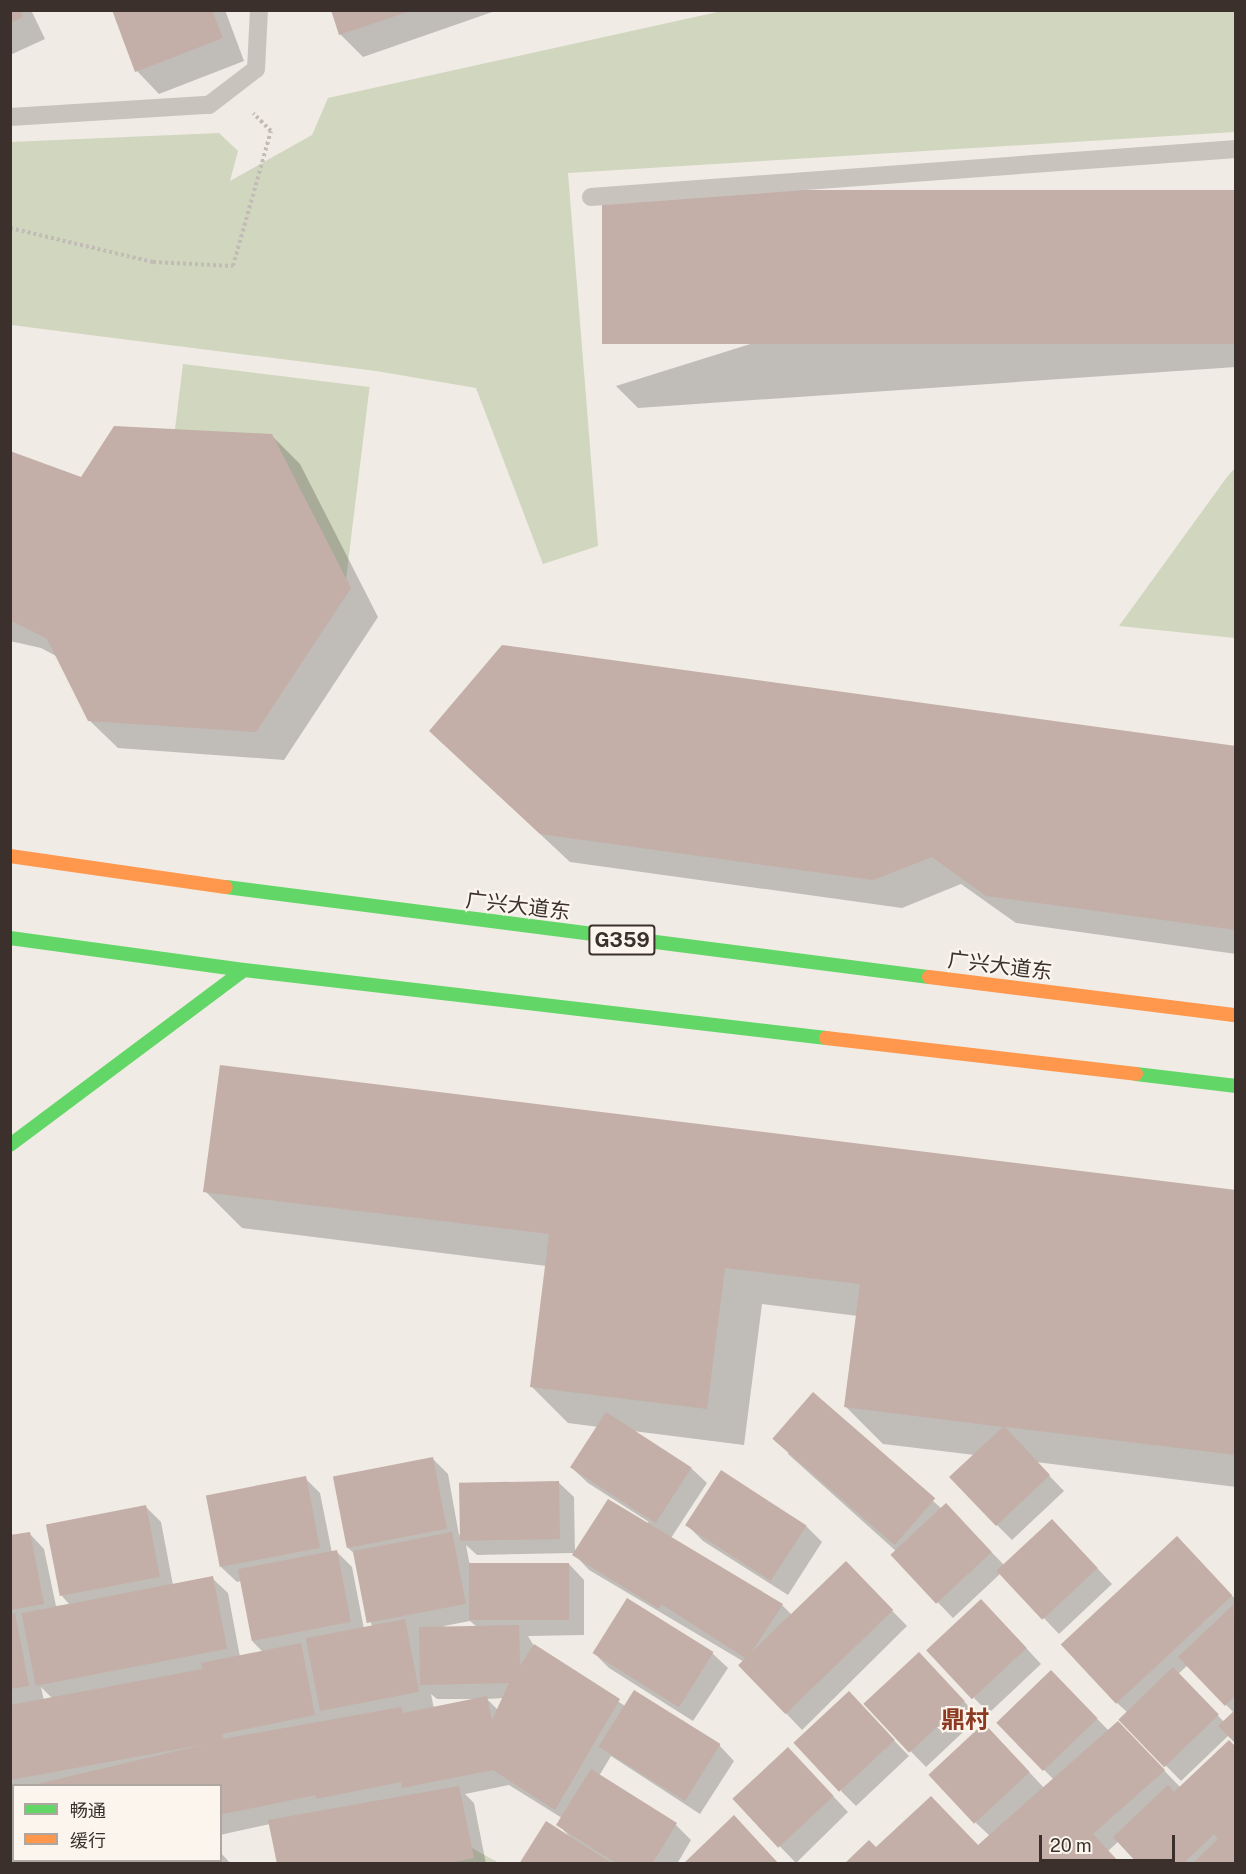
<!DOCTYPE html>
<html>
<head>
<meta charset="utf-8">
<style>
	body { margin:0 }
	#map { position:relative; width:1246px; height:1874px; overflow:hidden; background:#f0ebe5; font-family:"Public Sans","Noto Sans SC",sans-serif }
	div>[style] { position:absolute }
	[style*='--x'] { left:calc(var(--x)*1px); top:calc(var(--y)*1px); width:calc(var(--w)*1px); rotate:calc(var(--a)*1deg) }
	.green>* { inset:0; background:#d1d6bf; transform-origin:0 0 }
	.shadow>* { inset:0; background:#0003 }
	.building>* { inset:0; background:#c3afa7; transform-origin:0 0 }
	.path>* { height:4px; margin-top:-2px; transform-origin:0; background:repeating-linear-gradient(90deg,#c2bbb6 0 3px,transparent 0 6px) }
	.lane>* { height:18px; margin:-9px; padding:0 9px; transform-origin:9px; border-radius:9px; background:#c9c3be }
	.fast>* { height:14px; margin:-7px; padding:0 7px; transform-origin:7px; border-radius:7px; background:#63d668 }
	.slow>* { height:14px; margin:-7px; padding:0 7px; transform-origin:7px; border-radius:7px; background:#ff974d }
	span { translate:-50% -50%; white-space:nowrap; text-align:center; line-height:1.15; -webkit-text-stroke:4.5px #fbf5ee; paint-order:stroke }
	.shield-label span { padding:2px 4px; background:#fbf5ee; border:2px solid; border-radius:4px; -webkit-text-stroke-width:0 }
	.shield-label { font-size:20px; color:#3b302b; font-weight:700 }
	.street-label { font-size:21px; color:#3b302b }
	.quarter-label { font-size:24px; color:#8c3b22; font-weight:700 }
	.frame { position:absolute; inset:0; border:12px solid #3b302b; pointer-events:none }
	.legend { position:absolute; left:12px; top:1784px; width:210px; height:78px; box-sizing:border-box; background:#fbf5ee; border:2px solid #aea6a0; margin:0; padding:8px 10px; list-style:none; font-size:18px; color:#3b302b }
	.legend li { display:flex; align-items:center; gap:12px; height:30px }
	.legend b { width:30px; border:2px solid #aea6a0 }
	.scale { position:absolute; left:1039px; top:1835px; width:136px; height:27px; box-sizing:border-box; border:3px solid #3b302b; border-top:0; padding-left:8px; font-size:18px; line-height:21px; white-space:nowrap; color:#3b302b; -webkit-text-stroke:4px #fbf5ee; paint-order:stroke }
</style>
</head>
<body>
<div id="map">
	<div class="green">
		<div style="clip-path:polygon(722px 11px,1235px 11px,1235px 132px,568px 173px,598px 546px,543px 564px,476px 388px,376px 371px,11px 325px,11px 142px,219px 133px,238px 151px,230px 181px,312px 135px,328px 98px)"></div>
		<div style="left:183px;top:364px;width:188px;height:203px;rotate:7deg"></div>
		<div style="clip-path:polygon(1235px 468px,1235px 638px,1119px 626px,1227px 477px)"></div>
		<div style="clip-path:polygon(468px 1846px,499px 1863px,420px 1864px)"></div>
	</div>
	<div class="shadow">
		<div style="clip-path:polygon(10px 10px,31px 10px,45px 39px,10px 55px)"></div>
		<div style="clip-path:polygon(113px 10px,225px 10px,244px 61px,159px 94px,137px 71px)"></div>
		<div style="clip-path:polygon(332px 10px,498px 10px,363px 57px,340px 34px)"></div>
		<div style="clip-path:polygon(1236px 192px,1236px 367px,638px 408px,616px 386px)"></div>
		<div style="clip-path:polygon(271px 435px,300px 464px,378px 617px,284px 760px,118px 748px,89px 720px,58px 657px,41px 648px,10px 641px,10px 453px,82px 479px)"></div>
		<div style="clip-path:polygon(1236px 747px,1236px 954px,1016px 923px,961px 884px,902px 908px,570px 862px,460px 759px)"></div>
		<div style="clip-path:polygon(evenodd,205px 1191px,1236px 1191px,1236px 1487px,1036px 1462px,1064px 1491px,1012px 1540px,997px 1525px,975px 1455px,883px 1444px,846px 1407px,858px 1316px,762px 1304px,744px 1445px,633px 1431px,691px 1468px,707px 1483px,671px 1538px,782px 1605px,793px 1616px,861px 1579px,907px 1626px,802px 1730px,742px 1667px,746px 1663px,589px 1570px,573px 1553px,477px 1555px,466px 1545px,470px 1566px,569px 1564px,584px 1580px,584px 1635px,528px 1636px,534px 1646px,625px 1706px,719px 1745px,734px 1761px,700px 1814px,611px 1756px,599px 1776px,676px 1825px,691px 1840px,677px 1864px,521px 1864px,570px 1837px,558px 1824px,562px 1818px,509px 1785px,465px 1794px,474px 1803px,486px 1864px,278px 1864px,270px 1824px,220px 1835px,220px 1786px,14px 1786px,14px 1860px,116px 1864px,10px 1864px,10px 1537px,29px 1533px,44px 1549px,56px 1606px,69px 1604px,62px 1596px,146px 1507px,161px 1522px,173px 1585px,212px 1578px,228px 1593px,240px 1657px,263px 1652px,253px 1642px,241px 1581px,237px 1582px,221px 1567px,305px 1478px,320px 1493px,332px 1553px,337px 1552px,352px 1567px,364px 1629px,372px 1627px,355px 1554px,348px 1548px,432px 1458px,448px 1474px,459px 1535px,558px 1482px,574px 1497px,575px 1554px,649px 1522px,588px 1483px,572px 1468px,599px 1427px,568px 1423px,531px 1386px,547px 1266px,242px 1228px,205px 1191px,470px 1621px,477px 1627px,444px 1628px,444px 1626px,470px 1621px,205px 1191px,41px 1687px,53px 1699px,44px 1701px,41px 1687px,205px 1191px,431px 1694px,437px 1699px,475px 1699px,434px 1709px,431px 1694px,205px 1191px,504px 1698px,498px 1710px,487px 1699px,504px 1698px)"></div>
		<div style="clip-path:polygon(813px 1394px,942px 1509px,961px 1521px,1005px 1566px,1067px 1536px,1112px 1584px,1059px 1634px,1001px 1573px,953px 1618px,893px 1556px,897px 1552px,788px 1454px)"></div>
		<div style="clip-path:polygon(722px 1472px,806px 1526px,822px 1542px,788px 1595px,703px 1541px,688px 1526px)"></div>
		<div style="clip-path:polygon(evenodd,1192px 1553px,1236px 1600px,1236px 1742px,1229px 1735px,1181px 1781px,1120px 1719px,1127px 1712px,1116px 1702px,1192px 1553px,1188px 1665px,1234px 1713px,1224px 1722px,1178px 1674px,1188px 1665px)"></div>
		<div style="clip-path:polygon(996px 1616px,1041px 1664px,989px 1713px,974px 1698px)"></div>
		<div style="clip-path:polygon(594px 1653px,712px 1653px,728px 1668px,693px 1721px,609px 1668px)"></div>
		<div style="clip-path:polygon(934px 1670px,979px 1717px,926px 1767px,866px 1705px)"></div>
		<div style="clip-path:polygon(1066px 1687px,1109px 1731px,1133px 1738px,1181px 1788px,1229px 1742px,1236px 1864px,1141px 1864px,1119px 1841px,1108px 1851px,876px 1849px,978px 1847px,990px 1836px,976px 1823px,999px 1740px,1046px 1790px,1055px 1781px,998px 1722px)"></div>
		<div style="clip-path:polygon(864px 1709px,909px 1756px,856px 1806px,841px 1791px)"></div>
		<div style="clip-path:polygon(804px 1765px,848px 1812px,796px 1863px,735px 1800px)"></div>
		<div style="clip-path:polygon(220px 1852px,231px 1864px,136px 1864px,220px 1860px)"></div>
	</div>
	<div class="building">
		<div style="clip-path:polygon(10px 10px,20px 10px,23px 17px,10px 23px)"></div>
		<div style="clip-path:polygon(112px 10px,212px 10px,223px 38px,135px 72px)"></div>
		<div style="clip-path:polygon(331px 10px,410px 10px,410px 11px,339px 35px)"></div>
		<div style="left:1236px;top:190px;width:154px;height:634px;rotate:90deg"></div>
		<div style="clip-path:polygon(114px 426px,272px 434px,351px 588px,256px 732px,88px 721px,47px 639px,10px 620px,10px 451px,81px 477px)"></div>
		<div style="clip-path:polygon(502px 645px,1236px 746px,1236px 930px,986px 896px,932px 857px,873px 880px,540px 834px,429px 731px)"></div>
		<div style="clip-path:polygon(220px 1065px,1236px 1190px,1236px 1455px,1005px 1427px,1050px 1475px,996px 1526px,949px 1477px,1003px 1427px,844px 1407px,860px 1284px,725px 1268px,707px 1409px,530px 1387px,549px 1234px,203px 1192px)"></div>
		<div style="left:813px;top:1392px;width:162px;height:62px;rotate:41deg"></div>
		<div style="left:606px;top:1412px;width:102px;height:66px;rotate:33deg"></div>
		<div style="left:433px;top:1457px;width:73px;height:102px;rotate:79deg"></div>
		<div style="left:721px;top:1470px;width:102px;height:66px;rotate:33deg"></div>
		<div style="left:306px;top:1476px;width:73px;height:102px;rotate:79deg"></div>
		<div style="left:559px;top:1481px;width:58px;height:100px;rotate:89deg"></div>
		<div style="clip-path:polygon(608px 1499px,783px 1604px,747px 1659px,661px 1604px,659px 1609px,572px 1555px)"></div>
		<div style="left:946px;top:1503px;width:67px;height:76px;rotate:47deg"></div>
		<div style="left:146px;top:1505px;width:73px;height:102px;rotate:79deg"></div>
		<div style="left:1052px;top:1519px;width:67px;height:76px;rotate:47deg"></div>
		<div style="clip-path:polygon(30px 1532px,44px 1604px,10px 1610px,10px 1535px)"></div>
		<div style="left:452px;top:1532px;width:73px;height:101px;rotate:79deg"></div>
		<div style="left:1177px;top:1536px;width:81px;height:159px;rotate:47deg"></div>
		<div style="left:337px;top:1550px;width:73px;height:101px;rotate:79deg"></div>
		<div style="left:846px;top:1561px;width:68px;height:150px;rotate:46deg"></div>
		<div style="left:569px;top:1563px;width:57px;height:100px;rotate:90deg"></div>
		<div style="left:213px;top:1576px;width:74px;height:195px;rotate:79deg"></div>
		<div style="left:627px;top:1598px;width:102px;height:65px;rotate:32deg"></div>
		<div style="left:981px;top:1599px;width:67px;height:75px;rotate:47deg"></div>
		<div style="clip-path:polygon(1233px 1605px,1236px 1695px,1225px 1706px,1178px 1657px)"></div>
		<div style="clip-path:polygon(15px 1613px,29px 1686px,10px 1689px,10px 1614px)"></div>
		<div style="left:405px;top:1619px;width:74px;height:101px;rotate:79deg"></div>
		<div style="clip-path:polygon(519px 1625px,520px 1666px,534px 1644px,620px 1699px,555px 1810px,493px 1770px,402px 1788px,401px 1782px,316px 1799px,316px 1795px,223px 1814px,220px 1819px,220px 1786px,29px 1786px,206px 1744px,10px 1780px,10px 1705px,203px 1669px,201px 1663px,301px 1643px,315px 1715px,222px 1734px,223px 1739px,401px 1707px,403px 1713px,487px 1696px,492px 1720px,509px 1683px,420px 1685px,419px 1627px)"></div>
		<div style="left:919px;top:1652px;width:67px;height:76px;rotate:47deg"></div>
		<div style="left:1173px;top:1667px;width:66px;height:76px;rotate:46deg"></div>
		<div style="left:1051px;top:1670px;width:67px;height:76px;rotate:46deg"></div>
		<div style="left:634px;top:1690px;width:102px;height:67px;rotate:32deg"></div>
		<div style="left:849px;top:1691px;width:67px;height:76px;rotate:47deg"></div>
		<div style="clip-path:polygon(1236px 1709px,1236px 1744px,1218px 1726px)"></div>
		<div style="clip-path:polygon(1118px 1721px,1165px 1770px,1093px 1834px,1121px 1864px,844px 1864px,869px 1840px,876px 1847px,931px 1796px,978px 1845px)"></div>
		<div style="left:984px;top:1723px;width:67px;height:76px;rotate:47deg"></div>
		<div style="clip-path:polygon(1229px 1740px,1236px 1747px,1236px 1864px,1192px 1864px,1218px 1839px,1214px 1834px,1183px 1864px,1138px 1864px,1113px 1837px,1168px 1785px,1174px 1792px)"></div>
		<div style="left:788px;top:1747px;width:67px;height:76px;rotate:47deg"></div>
		<div style="clip-path:polygon(591px 1769px,677px 1823px,652px 1864px,617px 1864px,556px 1825px)"></div>
		<div style="clip-path:polygon(459px 1786px,474px 1858px,445px 1864px,277px 1864px,268px 1820px)"></div>
		<div style="clip-path:polygon(12px 1798px,14px 1860px,21px 1862px,10px 1864px)"></div>
		<div style="clip-path:polygon(734px 1815px,779px 1864px,683px 1864px)"></div>
		<div style="clip-path:polygon(546px 1821px,613px 1864px,519px 1864px)"></div>
		<div style="left:144px;top:1860px;width:75px;height:11px"></div>
	</div>
	<div class="path">
		<div style="--x:10;--y:228;--w:147;--a:13.4"></div>
		<div style="--x:153;--y:262;--w:80;--a:2.9"></div>
		<div style="--x:233;--y:266;--w:140;--a:-74.3"></div>
		<div style="--x:271;--y:131;--w:25;--a:-135"></div>
	</div>
	<div class="lane">
		<div style="--x:10;--y:117;--w:199;--a:-3.5"></div>
		<div style="--x:209;--y:105;--w:59;--a:-37.5"></div>
		<div style="--x:256;--y:69;--w:59;--a:-87.1"></div>
		<div style="--x:591;--y:197;--w:647;--a:-4.26"></div>
	</div>
	<div class="fast">
		<div style="--x:226;--y:887;--w:709;--a:7.3"></div>
		<div style="--x:10;--y:938;--w:236;--a:7.8"></div>
		<div style="--x:244;--y:970;--w:586;--a:6.66"></div>
		<div style="--x:1136;--y:1074;--w:101;--a:6.8"></div>
		<div style="--x:10;--y:1145;--w:292;--a:-36.8"></div>
	</div>
	<div class="slow">
		<div style="--x:10;--y:856;--w:218;--a:8.2"></div>
		<div style="--x:929;--y:977;--w:309;--a:7.1"></div>
		<div style="--x:826;--y:1038;--w:312;--a:6.6"></div>
	</div>
	<div class="shield-label">
		<span style="left:622px;top:940px">G359</span>
	</div>
	<div class="street-label">
		<span style="left:518px;top:906px;rotate:7deg">广兴大道东</span>
		<span style="left:1000px;top:966px;rotate:7deg">广兴大道东</span>
	</div>
	<div class="quarter-label">
		<span style="left:965px;top:1720px">鼎村</span>
	</div>
	<div class="frame"></div>
	<ul class="legend">
	<li><b style="height:8px;background:#63d668"></b>畅通</li>
	<li><b style="height:8px;background:#ff974d"></b>缓行</li>
	</ul>
	<div class="scale">20 m</div>
</div>
</body>
</html>
